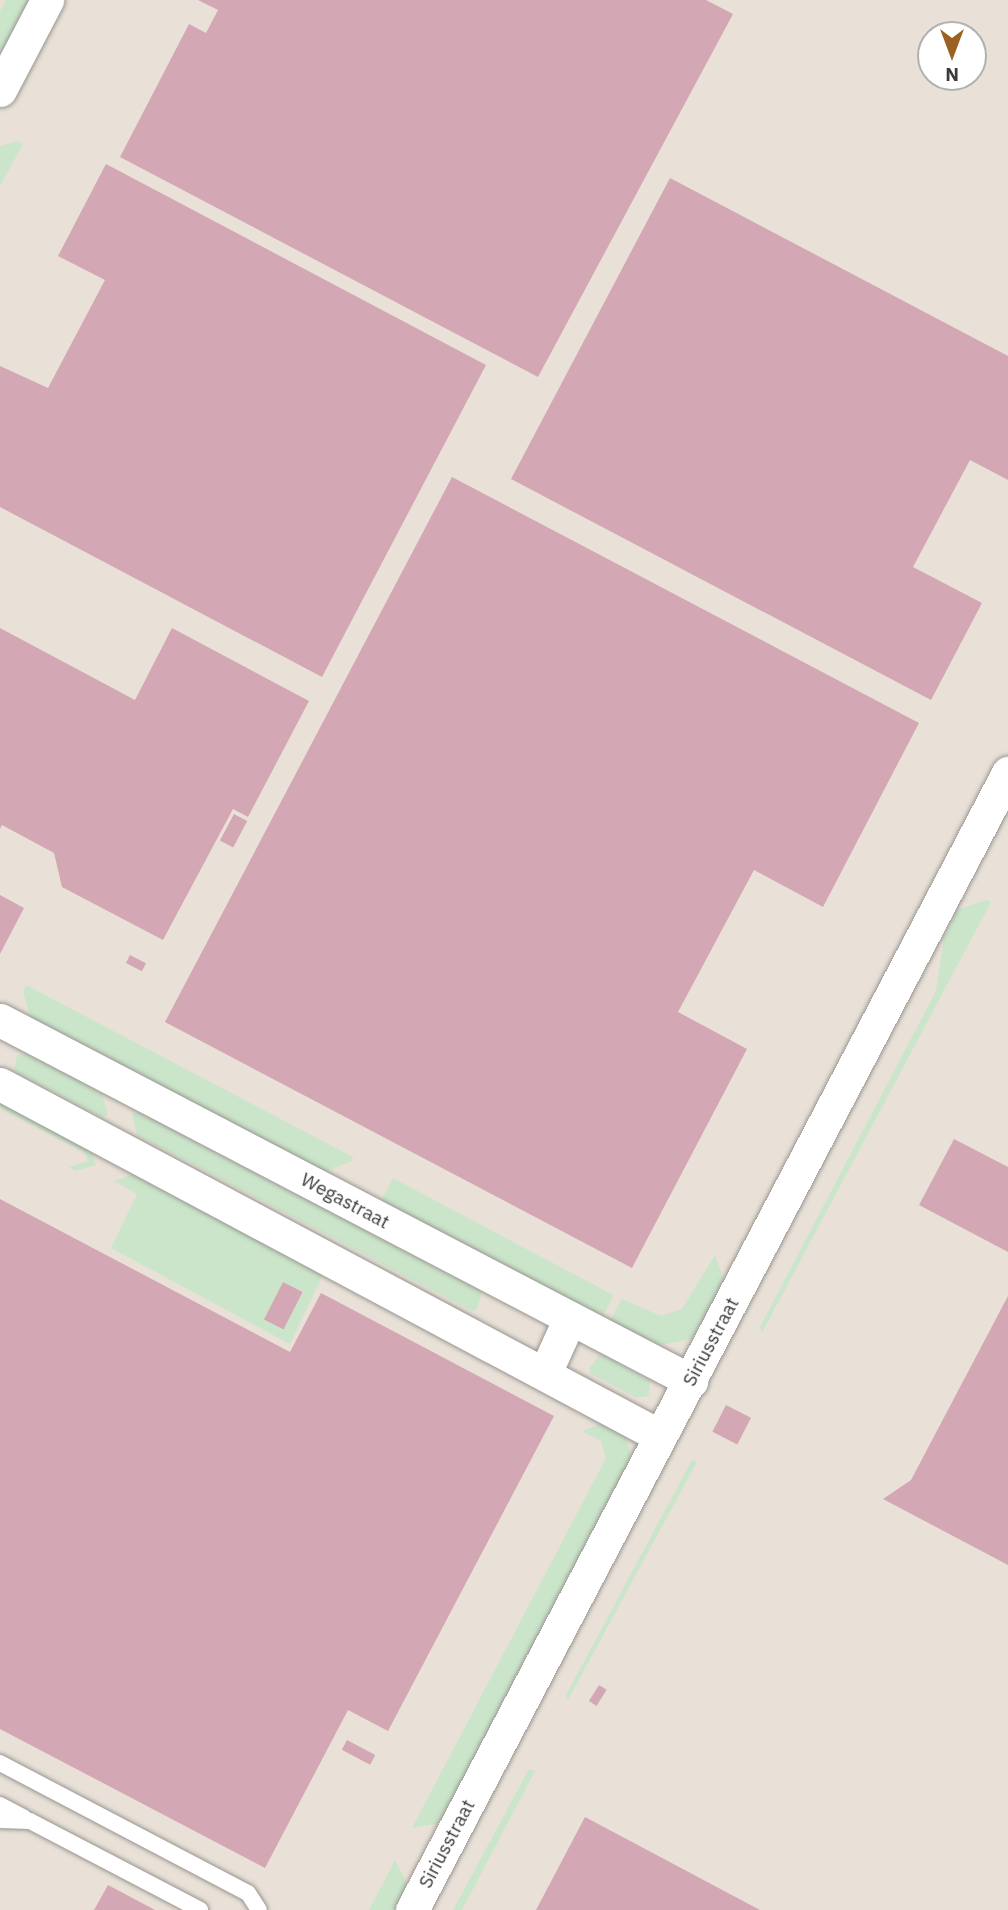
<!DOCTYPE html>
<html>
<head>
<meta charset="utf-8">
<style>
	body { margin:0 }
	#map { position:relative; width:1008px; height:1910px; overflow:hidden; background:#f0ede9; font-family:"IBM Plex Sans",sans-serif }
	div>[style] { position:absolute }
	[style*='--x'] { left:calc(var(--x)*1px); top:calc(var(--y)*1px); width:calc(var(--w)*1px); rotate:calc(var(--a)*1deg) }
	.built>* { inset:0; background:#e9e1d7 }
	.green>* { inset:0; background:#cae5ca; transform-origin:0 0 }
	.building>* { inset:0; background:#d3a7b4; transform-origin:0 0 }
	.roads { filter:drop-shadow(0 0 2px #989591) drop-shadow(0 0 2px #989591) }
	.lane>* { height:16px; margin:-8px; padding:0 8px; transform-origin:8px; border-radius:8px; background:#fff }
	.street>* { height:33px; margin:-16.5px; padding:0 16.5px; transform-origin:16.5px; border-radius:16.5px; background:#fff }
	span { translate:-50% -50%; white-space:nowrap; text-align:center; line-height:1.15; -webkit-text-stroke:6px #fff; paint-order:stroke }
	.street-label { font-size:19px; color:#3c3b39 }
	.north { position:absolute; left:917px; top:21px; width:70px; height:70px; box-sizing:border-box; background:#fff; border:2px solid #b1b1b0; border-radius:50%; rotate:180deg; font-size:19px; font-weight:700; line-height:28px; text-align:center; color:#3c3b39 }
	.north::after { content:''; display:block; margin:auto; width:24px; height:32px; background:#9c6022; clip-path:polygon(50% 0,100% 100%,50% 72%,0 100%) }
</style>
</head>
<body>
<div id="map">
	<div class="built">
		<div style="clip-path:polygon(evenodd,0 0,1008px 0,1008px 1910px,0 1910px,0 0,931px 35px,973px 35px,973px 77px,931px 77px,931px 35px)"></div>
	</div>
	<div class="green">
		<div style="clip-path:polygon(6px 0,32px 0,0 55px,0 11px)"></div>
		<div style="clip-path:polygon(17px 141px,23px 144px,0 186px,0 146px)"></div>
		<div style="clip-path:polygon(986px 900px,991px 902px,762px 1333px,760px 1327px,936px 991px,944px 937px,957px 910px)"></div>
		<div style="clip-path:polygon(26px 985px,353px 1157px,352px 1161px,325px 1172px,31px 1020px,23px 992px)"></div>
		<div style="clip-path:polygon(27px 1054px,102px 1094px,108px 1115px,102px 1117px,14px 1071px,17px 1055px)"></div>
		<div style="clip-path:polygon(0 1099px,90px 1146px,96px 1165px,76px 1171px,69px 1167px,88px 1161px,85px 1153px,0 1108px)"></div>
		<div style="clip-path:polygon(138px 1112px,482px 1292px,477px 1309px,472px 1311px,137px 1135px,132px 1114px)"></div>
		<div style="clip-path:polygon(evenodd,140px 1172px,325px 1270px,290px 1344px,111px 1248px,137px 1194px,114px 1181px,140px 1172px,283px 1282px,303px 1292px,283px 1330px,264px 1319px,283px 1282px)"></div>
		<div style="left:393px;top:1178px;width:250px;height:34px;rotate:28deg"></div>
		<div style="clip-path:polygon(715px 1255px,725px 1283px,692px 1339px,659px 1345px,609px 1323px,622px 1299px,661px 1316px,682px 1309px)"></div>
		<div style="clip-path:polygon(601px 1354px,650px 1381px,649px 1396px,637px 1398px,591px 1374px,589px 1368px)"></div>
		<div style="clip-path:polygon(611px 1420px,624px 1431px,632px 1458px,440px 1823px,412px 1828px,606px 1458px,601px 1441px,582px 1431px)"></div>
		<div style="clip-path:polygon(692px 1460px,697px 1462px,568px 1700px,566px 1695px)"></div>
		<div style="clip-path:polygon(529px 1769px,535px 1771px,462px 1910px,453px 1910px)"></div>
		<div style="clip-path:polygon(395px 1860px,408px 1885px,405px 1892px,395px 1910px,369px 1910px)"></div>
	</div>
	<div class="building">
		<div style="clip-path:polygon(198px 0,706px 0,733px 14px,538px 377px,120px 157px,189px 24px,206px 33px,218px 10px)"></div>
		<div style="clip-path:polygon(106px 164px,486px 365px,322px 677px,0 507px,0 366px,48px 388px,105px 280px,58px 256px)"></div>
		<div style="clip-path:polygon(670px 178px,1008px 356px,1008px 480px,970px 460px,913px 567px,982px 603px,931px 700px,511px 479px)"></div>
		<div style="clip-path:polygon(452px 477px,919px 723px,823px 907px,754px 870px,678px 1012px,747px 1049px,632px 1268px,165px 1022px)"></div>
		<div style="clip-path:polygon(0 628px,135px 700px,172px 628px,309px 701px,248px 817px,233px 809px,163px 940px,62px 887px,54px 853px,2px 825px,0 829px)"></div>
		<div style="left:234px;top:814px;width:15px;height:30px;rotate:28deg"></div>
		<div style="clip-path:polygon(0 895px,24px 908px,0 954px)"></div>
		<div style="left:130px;top:955px;width:18px;height:9px;rotate:27deg"></div>
		<div style="clip-path:polygon(954px 1139px,1008px 1167px,1008px 1252px,919px 1205px)"></div>
		<div style="clip-path:polygon(0 1199px,290px 1352px,321px 1293px,554px 1416px,388px 1731px,348px 1710px,265px 1868px,0 1729px)"></div>
		<div style="left:283px;top:1282px;width:22px;height:42px;rotate:27deg"></div>
		<div style="clip-path:polygon(1008px 1296px,1008px 1565px,883px 1499px,911px 1480px)"></div>
		<div style="left:726px;top:1405px;width:28px;height:30px;rotate:27deg"></div>
		<div style="left:599px;top:1685px;width:9px;height:19px;rotate:32deg"></div>
		<div style="left:347px;top:1740px;width:32px;height:11px;rotate:28deg"></div>
		<div style="clip-path:polygon(585px 1817px,760px 1910px,536px 1910px)"></div>
		<div style="clip-path:polygon(108px 1885px,155px 1910px,94px 1910px)"></div>
	</div>
	<div class="roads">
		<div class="lane">
			<div style="--x:0;--y:1763;--w:280;--a:27.7"></div>
			<div style="--x:248;--y:1893;--w:20;--a:57"></div>
			<div style="--x:0;--y:1805;--w:27;--a:28"></div>
			<div style="--x:0;--y:1820;--w:30;--a:2"></div>
			<div style="--x:30;--y:1821;--w:192;--a:27.6"></div>
		</div>
		<div class="street">
			<div style="--x:0;--y:90;--w:102;--a:-62.4"></div>
			<div style="--x:0;--y:1020;--w:780;--a:27.58"></div>
			<div style="--x:0;--y:1084;--w:748;--a:28.07"></div>
			<div style="--x:545;--y:1373;--w:60;--a:-65.6"></div>
			<div style="--x:412;--y:1910;--w:1284;--a:-62.34"></div>
		</div>
	</div>
	<div class="street-label">
		<span style="left:345px;top:1201px;rotate:28deg">Wegastraat</span>
		<span style="left:711px;top:1342px;rotate:-62deg">Siriusstraat</span>
		<span style="left:447px;top:1844px;rotate:-62deg">Siriusstraat</span>
	</div>
	<div class="north">N</div>
</div>
</body>
</html>
